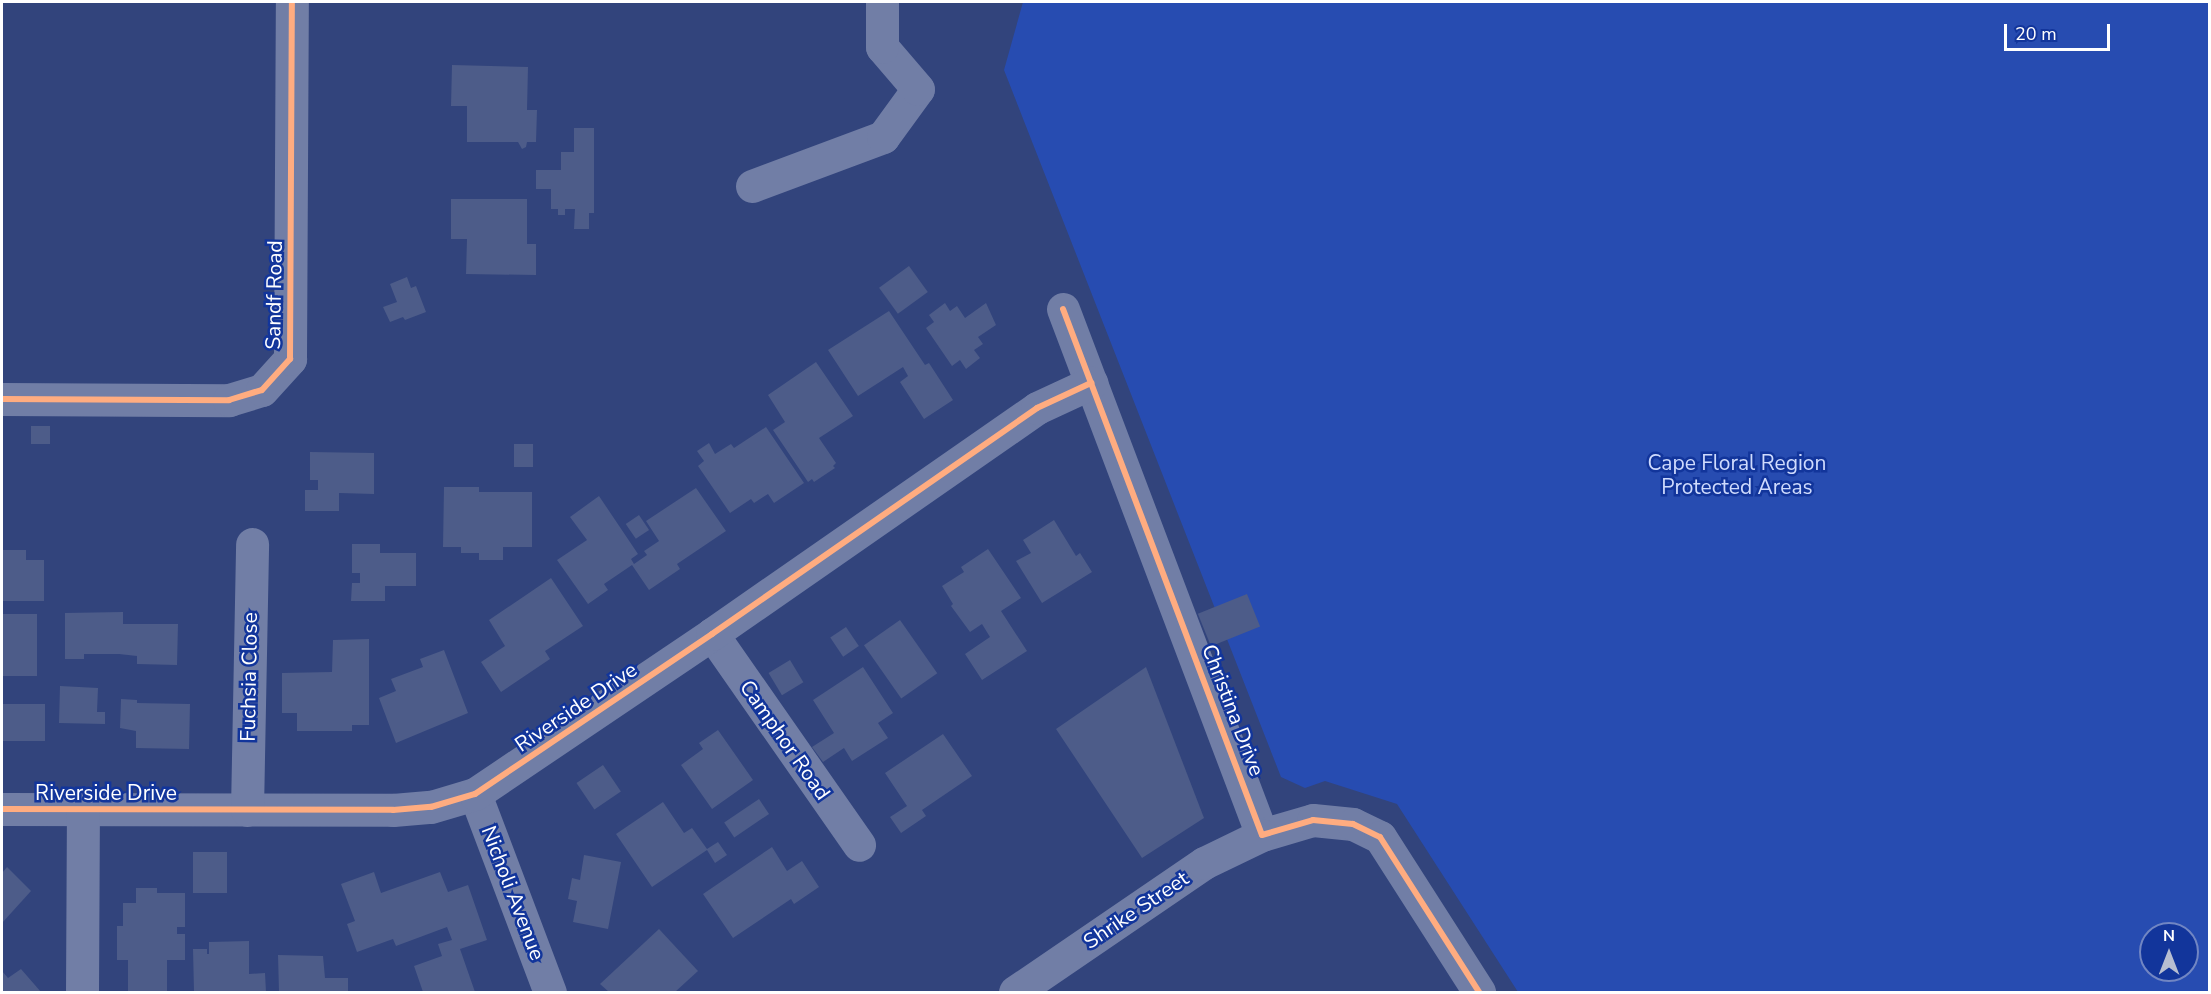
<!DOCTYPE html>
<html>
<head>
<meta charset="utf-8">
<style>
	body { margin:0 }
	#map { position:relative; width:2211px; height:994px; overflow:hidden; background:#32447c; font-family:"Nunito Sans",sans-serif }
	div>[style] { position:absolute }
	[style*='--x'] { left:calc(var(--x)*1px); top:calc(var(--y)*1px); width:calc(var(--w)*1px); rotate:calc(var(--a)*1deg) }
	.green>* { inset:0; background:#274cb1 }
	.building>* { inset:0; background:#4d5c89; transform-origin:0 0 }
	.minor>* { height:33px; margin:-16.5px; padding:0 16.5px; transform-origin:16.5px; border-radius:16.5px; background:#717ea6 }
	.cycleway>* { height:6px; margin:-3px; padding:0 3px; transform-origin:3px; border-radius:3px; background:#ffac80 }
	span { translate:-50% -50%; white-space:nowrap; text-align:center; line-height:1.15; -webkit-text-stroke:5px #12359b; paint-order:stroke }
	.street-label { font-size:21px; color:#fff }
	.park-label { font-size:21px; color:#cfdbfd }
	.frame { position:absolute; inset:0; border:3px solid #fff; pointer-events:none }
	.north { position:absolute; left:2139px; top:922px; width:60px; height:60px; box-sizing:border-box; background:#12359b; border:2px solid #7186c3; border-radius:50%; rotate:0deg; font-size:16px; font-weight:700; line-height:24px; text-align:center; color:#fff }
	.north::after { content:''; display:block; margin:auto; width:21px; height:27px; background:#b7bed1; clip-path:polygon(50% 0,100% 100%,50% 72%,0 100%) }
	.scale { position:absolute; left:2004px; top:24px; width:106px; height:27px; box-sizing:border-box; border:3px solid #fff; border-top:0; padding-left:8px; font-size:18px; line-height:21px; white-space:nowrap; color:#fff; -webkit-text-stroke:4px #12359b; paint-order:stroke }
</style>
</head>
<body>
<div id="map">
	<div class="green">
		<div style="clip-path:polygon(evenodd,1023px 2px,2209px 2px,2209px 992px,1518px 992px,1397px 804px,1325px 781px,1305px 788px,1281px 777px,1004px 70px,1023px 2px,2151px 934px,2187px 934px,2187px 970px,2151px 970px,2151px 934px)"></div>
	</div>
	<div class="building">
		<div style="clip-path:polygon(452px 65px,528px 67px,527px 110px,537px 110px,536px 142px,527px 142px,526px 147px,522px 149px,518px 142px,467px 142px,467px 106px,451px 106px)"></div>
		<div style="clip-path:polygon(574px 128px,594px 128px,594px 213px,589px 213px,589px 229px,574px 229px,575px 209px,565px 209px,565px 215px,558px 215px,558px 209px,551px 209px,551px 189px,536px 189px,536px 170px,561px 170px,561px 152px,574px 152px)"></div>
		<div style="clip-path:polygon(451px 199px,527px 199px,527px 244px,536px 244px,536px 275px,466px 274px,467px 239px,451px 239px)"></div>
		<div style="left:909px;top:266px;width:32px;height:37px;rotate:54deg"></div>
		<div style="clip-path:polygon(407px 277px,411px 288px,416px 286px,426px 312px,405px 320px,403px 317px,390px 322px,383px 307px,397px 302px,390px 284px)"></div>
		<div style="clip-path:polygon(945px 303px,950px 311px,957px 306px,965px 318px,986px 303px,996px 325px,978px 337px,983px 344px,974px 350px,980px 358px,966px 369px,960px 360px,952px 366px,926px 328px,934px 322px,929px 315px)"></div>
		<div style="clip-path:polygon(889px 311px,925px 365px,929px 363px,953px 400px,924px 419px,900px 382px,908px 376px,903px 367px,858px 396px,828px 350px)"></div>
		<div style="clip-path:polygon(816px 362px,853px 416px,819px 438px,836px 463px,833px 466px,835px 468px,814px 482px,812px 479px,808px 482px,773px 430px,785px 422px,768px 395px)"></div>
		<div style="left:31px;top:426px;width:19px;height:18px"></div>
		<div style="clip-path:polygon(766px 427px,804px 483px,774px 503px,768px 494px,754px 503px,751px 499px,730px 513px,698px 466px,704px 461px,697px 451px,709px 443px,715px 454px,731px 444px,734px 448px)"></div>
		<div style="left:514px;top:444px;width:19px;height:23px"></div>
		<div style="clip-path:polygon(310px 452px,374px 453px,374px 494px,339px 493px,339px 511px,305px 511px,305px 490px,318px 490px,318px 480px,310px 480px)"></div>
		<div style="clip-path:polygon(444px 487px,479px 487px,479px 492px,532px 492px,532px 547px,503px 547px,503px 560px,479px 560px,479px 553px,461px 553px,461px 547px,443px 547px)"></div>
		<div style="clip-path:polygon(696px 488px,726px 531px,677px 564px,680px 569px,649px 590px,632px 565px,604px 584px,608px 590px,588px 604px,557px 560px,587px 540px,570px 517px,599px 496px,638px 554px,631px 559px,634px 564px,647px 555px,644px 551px,659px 541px,646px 521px)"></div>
		<div style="left:639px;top:515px;width:18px;height:16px;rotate:56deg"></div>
		<div style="clip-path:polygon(1054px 520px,1076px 556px,1080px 553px,1092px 572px,1042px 603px,1016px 561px,1031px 553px,1023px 540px)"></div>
		<div style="clip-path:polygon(352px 544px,380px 544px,380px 553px,416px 553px,416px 586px,385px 586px,385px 601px,351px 601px,352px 583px,360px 583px,360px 573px,352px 573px)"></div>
		<div style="clip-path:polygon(988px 549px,1021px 598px,1001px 611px,1027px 651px,982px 680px,965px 654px,990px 637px,982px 624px,970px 632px,951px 606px,953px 604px,942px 586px,964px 572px,961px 567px)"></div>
		<div style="clip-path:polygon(2px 550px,26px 550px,26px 560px,44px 560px,44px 601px,2px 601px)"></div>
		<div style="clip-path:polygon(551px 578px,583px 626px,545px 651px,550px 659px,501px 692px,481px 662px,505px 646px,489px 620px)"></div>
		<div style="left:1247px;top:594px;width:35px;height:53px;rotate:68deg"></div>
		<div style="clip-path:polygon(123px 612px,123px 624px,178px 624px,177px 665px,137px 664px,137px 656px,119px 654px,84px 654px,84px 659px,65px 659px,65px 613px)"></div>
		<div style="left:2px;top:614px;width:35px;height:62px"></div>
		<div style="left:900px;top:620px;width:65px;height:44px;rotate:55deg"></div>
		<div style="left:846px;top:627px;width:23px;height:19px;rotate:56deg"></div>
		<div style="clip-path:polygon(369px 639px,369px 725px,352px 725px,352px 731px,297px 731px,297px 713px,282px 713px,282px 673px,332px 672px,333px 640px)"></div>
		<div style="clip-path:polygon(444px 650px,468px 713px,396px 743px,379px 698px,396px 691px,391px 679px,423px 667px,420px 659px)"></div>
		<div style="left:790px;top:660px;width:26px;height:25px;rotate:59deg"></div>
		<div style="clip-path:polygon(863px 667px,893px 713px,878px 723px,888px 738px,852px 761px,844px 748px,823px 762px,812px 747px,834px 733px,813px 700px)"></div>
		<div style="clip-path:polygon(1146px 667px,1204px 818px,1142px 858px,1056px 729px)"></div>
		<div style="clip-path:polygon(60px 686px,98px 688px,97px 712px,105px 712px,105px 724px,59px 723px)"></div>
		<div style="clip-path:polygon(121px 699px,137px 700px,137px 703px,190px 704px,189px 749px,136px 748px,136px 731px,120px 728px)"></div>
		<div style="left:2px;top:704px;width:43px;height:37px"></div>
		<div style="clip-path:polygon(718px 730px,753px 780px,712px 809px,681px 765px,703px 749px,699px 743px)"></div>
		<div style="clip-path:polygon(943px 734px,972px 776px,922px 810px,926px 816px,901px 833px,890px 817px,907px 806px,885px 773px)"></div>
		<div style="left:603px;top:765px;width:32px;height:32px;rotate:56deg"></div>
		<div style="left:759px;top:799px;width:18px;height:42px;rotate:56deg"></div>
		<div style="clip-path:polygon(663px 802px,684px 833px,692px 828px,707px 849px,718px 842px,727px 855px,715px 863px,707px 850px,652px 887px,616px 834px)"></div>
		<div style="clip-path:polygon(772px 847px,787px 871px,802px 861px,819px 887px,794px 904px,791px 899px,733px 938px,703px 894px)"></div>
		<div style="left:193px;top:852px;width:34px;height:41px"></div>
		<div style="clip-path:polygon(584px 855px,621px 862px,608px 929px,573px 922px,577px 901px,568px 899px,572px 878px,580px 880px)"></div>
		<div style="clip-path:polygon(7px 867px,31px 891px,2px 923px,2px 873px)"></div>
		<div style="clip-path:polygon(374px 872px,381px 893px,440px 872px,448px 892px,468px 885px,487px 940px,460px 949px,475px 992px,423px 992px,414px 966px,442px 956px,438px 944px,452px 940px,447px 927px,396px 946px,393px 939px,357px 952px,347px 924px,355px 921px,341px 884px)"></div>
		<div style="clip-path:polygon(136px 888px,157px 888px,157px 893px,185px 893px,185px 927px,177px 927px,177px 934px,185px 934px,185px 960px,167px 960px,167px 992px,128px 992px,128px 960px,117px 960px,117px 926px,123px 926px,123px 903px,136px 903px)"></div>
		<div style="clip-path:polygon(659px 929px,698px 971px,675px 992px,609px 992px,600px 984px)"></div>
		<div style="clip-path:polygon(249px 941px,249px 974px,265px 973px,266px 992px,194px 992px,193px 949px,207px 949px,207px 954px,209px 954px,209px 942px)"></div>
		<div style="clip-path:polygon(278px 955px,323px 956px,325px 978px,348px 978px,348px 992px,279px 992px)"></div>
		<div style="clip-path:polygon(21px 969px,41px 992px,2px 992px,2px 971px,8px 978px)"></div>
	</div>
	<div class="minor">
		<div style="--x:752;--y:186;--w:140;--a:-20.5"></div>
		<div style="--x:883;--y:137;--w:59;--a:-53.9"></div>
		<div style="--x:918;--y:89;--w:55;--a:-130.6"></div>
		<div style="--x:882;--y:47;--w:45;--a:-90"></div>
		<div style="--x:1063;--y:309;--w:562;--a:69.28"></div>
		<div style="--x:1262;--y:835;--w:53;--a:-16.4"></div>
		<div style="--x:1313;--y:820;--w:40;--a:5.7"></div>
		<div style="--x:1353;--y:824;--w:30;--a:26"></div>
		<div style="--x:1380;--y:837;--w:184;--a:57.4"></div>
		<div style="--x:2;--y:399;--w:227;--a:0.3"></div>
		<div style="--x:229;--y:400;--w:34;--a:-17"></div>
		<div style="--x:262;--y:390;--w:42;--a:-47.9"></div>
		<div style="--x:290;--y:359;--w:357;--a:-89.7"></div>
		<div style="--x:712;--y:634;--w:257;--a:55.1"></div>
		<div style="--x:475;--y:794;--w:212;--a:69.3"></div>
		<div style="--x:2;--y:809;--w:391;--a:0.1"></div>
		<div style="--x:393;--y:810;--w:38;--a:-5"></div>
		<div style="--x:431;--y:807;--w:46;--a:-16.5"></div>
		<div style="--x:475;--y:794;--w:286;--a:-34"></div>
		<div style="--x:712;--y:634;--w:396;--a:-34.8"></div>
		<div style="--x:1037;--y:408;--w:60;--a:-24.8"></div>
		<div style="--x:247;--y:810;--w:266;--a:-88.9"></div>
		<div style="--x:82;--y:992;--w:182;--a:-89.7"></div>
		<div style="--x:1015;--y:992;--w:229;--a:-34.3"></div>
		<div style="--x:1204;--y:863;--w:64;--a:-25.8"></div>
	</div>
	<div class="cycleway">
		<div style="--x:1063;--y:309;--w:562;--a:69.28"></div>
		<div style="--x:1262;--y:835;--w:53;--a:-16.4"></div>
		<div style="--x:1313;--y:820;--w:40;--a:5.7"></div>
		<div style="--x:1353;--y:824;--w:30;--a:26"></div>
		<div style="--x:1380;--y:837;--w:184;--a:57.4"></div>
		<div style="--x:2;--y:399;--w:227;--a:0.3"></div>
		<div style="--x:229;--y:400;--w:34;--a:-17"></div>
		<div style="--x:262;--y:390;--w:42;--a:-47.9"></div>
		<div style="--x:290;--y:359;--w:357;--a:-89.7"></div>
		<div style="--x:2;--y:809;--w:391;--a:0.1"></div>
		<div style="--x:393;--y:810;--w:38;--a:-5"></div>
		<div style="--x:431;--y:807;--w:46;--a:-16.5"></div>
		<div style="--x:475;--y:794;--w:286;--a:-34"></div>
		<div style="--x:712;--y:634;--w:396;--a:-34.8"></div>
		<div style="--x:1037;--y:408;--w:60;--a:-24.8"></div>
	</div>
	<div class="street-label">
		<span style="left:274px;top:295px;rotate:-89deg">Sandf Road</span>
		<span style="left:249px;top:677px;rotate:-89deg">Fuchsia Close</span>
		<span style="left:576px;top:707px;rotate:-34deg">Riverside Drive</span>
		<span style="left:1233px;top:710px;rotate:69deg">Christina Drive</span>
		<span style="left:785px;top:740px;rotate:55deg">Camphor Road</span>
		<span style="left:106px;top:793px">Riverside Drive</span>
		<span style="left:513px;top:893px;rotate:69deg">Nicholi Avenue</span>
		<span style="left:1136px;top:910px;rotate:-34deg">Shrike Street</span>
	</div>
	<div class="park-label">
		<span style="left:1737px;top:475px">Cape Floral Region<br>Protected Areas</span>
	</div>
	<div class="frame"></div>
	<div class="north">N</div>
	<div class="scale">20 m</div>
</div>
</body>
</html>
